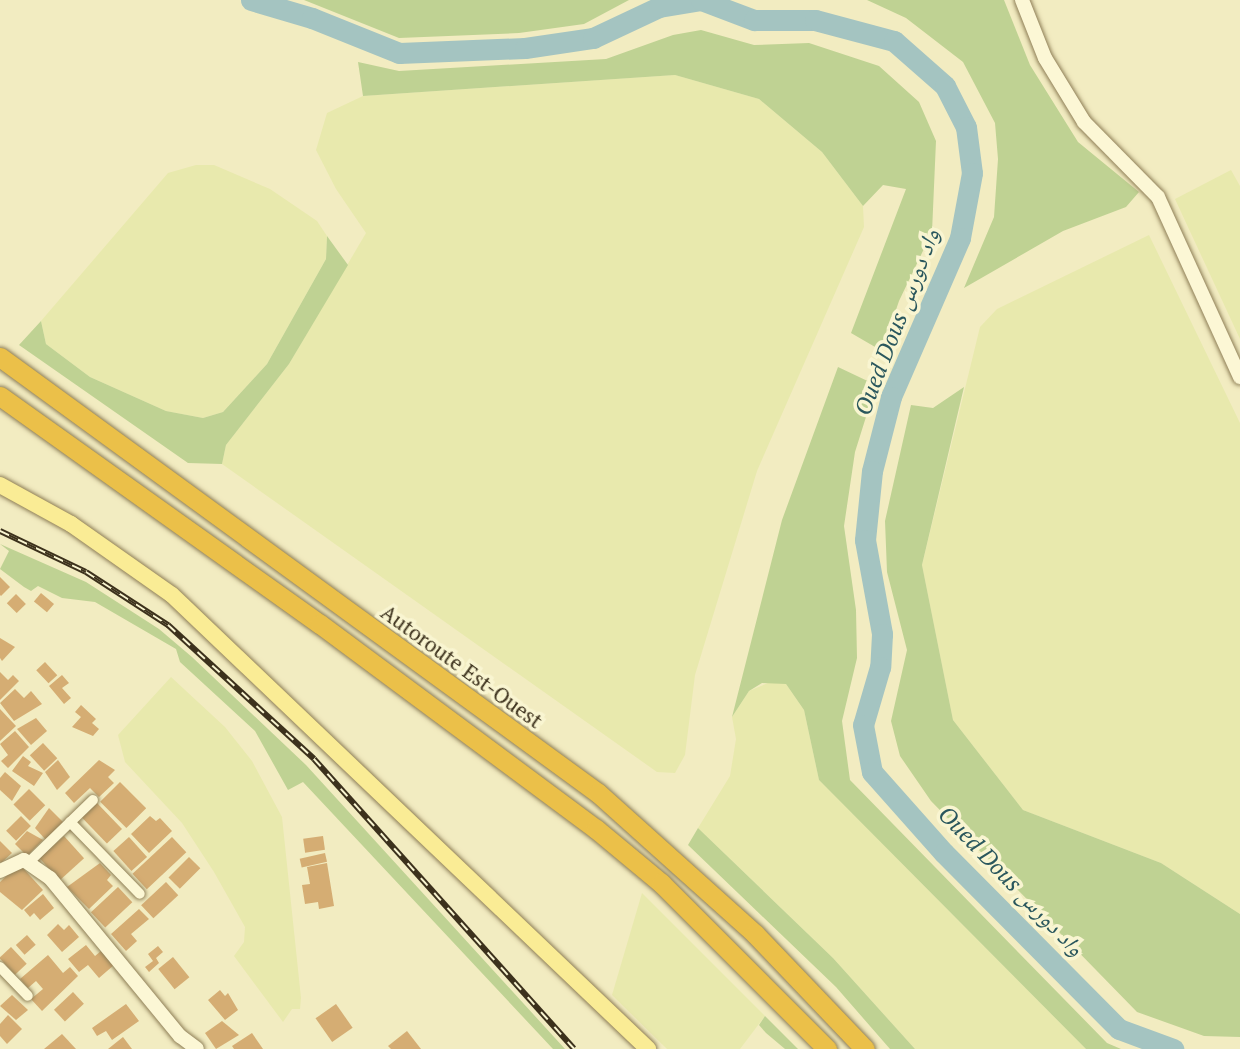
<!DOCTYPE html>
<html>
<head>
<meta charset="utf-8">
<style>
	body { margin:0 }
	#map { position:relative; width:1240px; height:1049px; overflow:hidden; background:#f2ecc1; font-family:"PT Serif","Noto Naskh Arabic",serif }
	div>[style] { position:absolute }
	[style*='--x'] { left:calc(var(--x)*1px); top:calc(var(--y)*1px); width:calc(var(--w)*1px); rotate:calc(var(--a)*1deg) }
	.farmland>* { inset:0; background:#e8e9ad }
	.green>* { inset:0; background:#bfd293 }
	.river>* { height:21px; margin:-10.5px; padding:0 10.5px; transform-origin:10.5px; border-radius:10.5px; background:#a4c4c1 }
	.building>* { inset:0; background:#d5ad73; transform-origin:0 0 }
	.roads { filter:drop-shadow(0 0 2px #8e7e56) drop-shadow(0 0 2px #8e7e56) }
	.street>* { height:10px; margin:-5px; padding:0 5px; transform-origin:5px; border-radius:5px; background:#fcf7d5 }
	.secondary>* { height:14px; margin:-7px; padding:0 7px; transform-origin:7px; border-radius:7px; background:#fcf7d5 }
	.primary>* { height:16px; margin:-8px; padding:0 8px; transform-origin:8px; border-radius:8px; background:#faec95 }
	.highway>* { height:19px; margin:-9.5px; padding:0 9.5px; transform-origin:9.5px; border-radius:9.5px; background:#ebc049 }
	.rail>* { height:6px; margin-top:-3px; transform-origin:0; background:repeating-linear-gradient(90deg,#f9f5d1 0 10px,#3c311c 0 20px); box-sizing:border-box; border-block:2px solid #3c311c }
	span { translate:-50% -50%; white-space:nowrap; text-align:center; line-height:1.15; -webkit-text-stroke:7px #f9f5d1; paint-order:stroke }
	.street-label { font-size:21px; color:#3c311c }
	.water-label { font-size:23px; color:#2a575d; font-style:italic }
</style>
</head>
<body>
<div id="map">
	<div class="farmland">
		<div style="clip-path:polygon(675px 75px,759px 99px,822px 152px,863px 206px,864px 227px,757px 471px,695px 675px,685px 755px,675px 773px,657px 772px,222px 464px,226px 445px,289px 364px,366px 233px,336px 189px,316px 150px,327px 113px,363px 96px)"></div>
		<div style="clip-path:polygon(196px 165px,214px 165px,270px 189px,317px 221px,327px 236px,326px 259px,267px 364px,223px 412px,203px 418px,166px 411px,90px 377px,46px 344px,41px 321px,168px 173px)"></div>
		<div style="clip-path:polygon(1231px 170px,1240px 186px,1240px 339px,1175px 199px)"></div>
		<div style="clip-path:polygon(1149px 235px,1240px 423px,1240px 914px,1161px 863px,1023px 810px,953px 720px,922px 565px,980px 327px,997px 309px)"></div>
		<div style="clip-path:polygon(171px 677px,225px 727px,252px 761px,282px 817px,301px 998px,300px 1009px,292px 1009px,283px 1022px,234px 956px,244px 942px,245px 927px,214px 872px,182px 823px,125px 762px,118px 735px)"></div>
		<div style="clip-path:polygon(775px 680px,786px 684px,804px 710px,819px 780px,1086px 1049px,915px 1049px,833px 958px,698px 828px,730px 776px,736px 739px,732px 717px,749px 691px)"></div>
		<div style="clip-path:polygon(642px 893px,765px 1016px,740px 1049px,667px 1049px,612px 995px)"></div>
	</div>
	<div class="green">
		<div style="clip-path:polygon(304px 0,629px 0,584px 24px,519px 33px,399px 38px)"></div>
		<div style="clip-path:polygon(867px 0,1004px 0,1030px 65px,1078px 142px,1139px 192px,1126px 207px,1063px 231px,964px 288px,994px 217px,998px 159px,995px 123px,963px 62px,906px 18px)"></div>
		<div style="clip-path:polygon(701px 30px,754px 45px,809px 43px,879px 66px,919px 102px,936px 141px,932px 232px,899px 301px,882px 351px,851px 333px,906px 189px,883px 185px,863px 206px,822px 152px,759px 99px,675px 75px,363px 96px,358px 62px,399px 71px,606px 59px,673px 35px)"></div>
		<div style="clip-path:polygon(327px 236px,348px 265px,289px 364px,226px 445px,222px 464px,188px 463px,19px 345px,41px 321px,46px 344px,90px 377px,166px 411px,203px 418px,223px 412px,267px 364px,326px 259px)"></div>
		<div style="clip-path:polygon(838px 367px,876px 385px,855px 452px,844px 526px,856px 610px,857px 658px,842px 721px,850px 780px,1107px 1043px,1121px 1049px,1086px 1049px,819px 780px,804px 710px,786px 684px,762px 683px,749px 691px,732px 717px,782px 520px)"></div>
		<div style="clip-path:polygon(964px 387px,922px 565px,953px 720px,1023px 810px,1161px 863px,1240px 914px,1240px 1037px,1204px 1036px,1137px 1012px,931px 801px,900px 756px,891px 721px,907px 650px,887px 572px,885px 521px,911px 405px,933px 408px)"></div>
		<div style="clip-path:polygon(0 544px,86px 582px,159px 629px,192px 657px,306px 765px,565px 1049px,553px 1049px,303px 782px,288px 790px,255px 731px,180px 662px,176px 649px,95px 602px,62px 598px,38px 586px,31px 591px,24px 587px,0 569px,9px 551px)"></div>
		<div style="clip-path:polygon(698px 828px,833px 958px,915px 1049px,890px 1049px,836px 987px,688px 845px)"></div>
		<div style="clip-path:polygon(765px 1016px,798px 1049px,785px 1049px,766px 1033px,759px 1025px)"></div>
	</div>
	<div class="river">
		<div style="--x:251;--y:0;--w:64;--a:16.4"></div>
		<div style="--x:312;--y:18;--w:94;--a:21.9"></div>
		<div style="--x:399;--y:53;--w:126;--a:-2.3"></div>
		<div style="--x:525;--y:48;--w:69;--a:-8.4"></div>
		<div style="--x:593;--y:38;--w:73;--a:-25.2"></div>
		<div style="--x:659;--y:7;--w:43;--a:-9.5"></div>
		<div style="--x:701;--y:0;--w:57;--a:20.7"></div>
		<div style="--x:754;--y:20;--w:61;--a:0"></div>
		<div style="--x:815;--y:20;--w:82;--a:14.9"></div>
		<div style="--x:894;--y:41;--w:68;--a:41.4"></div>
		<div style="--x:945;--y:86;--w:46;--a:62.9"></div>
		<div style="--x:966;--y:127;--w:46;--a:82.6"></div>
		<div style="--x:972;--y:173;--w:66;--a:100.5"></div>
		<div style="--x:960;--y:238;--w:173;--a:113.5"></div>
		<div style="--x:891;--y:397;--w:76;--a:104.4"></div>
		<div style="--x:872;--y:471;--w:69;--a:95.8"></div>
		<div style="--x:865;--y:540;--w:96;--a:79.7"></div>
		<div style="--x:882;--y:634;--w:33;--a:93"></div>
		<div style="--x:880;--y:667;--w:60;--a:106.3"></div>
		<div style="--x:863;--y:725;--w:48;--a:79.2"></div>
		<div style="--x:872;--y:772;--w:108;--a:48.4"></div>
		<div style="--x:944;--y:853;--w:248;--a:45.2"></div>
		<div style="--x:1119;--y:1029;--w:58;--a:20.3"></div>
	</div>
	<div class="building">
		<div style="clip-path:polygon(0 577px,10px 587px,1px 596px,0 595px)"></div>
		<div style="left:41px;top:593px;width:17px;height:11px;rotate:40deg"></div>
		<div style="left:16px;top:594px;width:14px;height:13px;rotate:45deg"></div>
		<div style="clip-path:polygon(0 638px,15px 647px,2px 661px,0 658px)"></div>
		<div style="left:45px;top:662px;width:18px;height:12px;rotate:47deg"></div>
		<div style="clip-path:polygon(0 672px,8px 680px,13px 675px,19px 681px,0 700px)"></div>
		<div style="clip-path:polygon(62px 675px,69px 683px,62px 688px,71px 698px,64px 704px,49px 686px)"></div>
		<div style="clip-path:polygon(15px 689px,24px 698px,31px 691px,42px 704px,14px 721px,0 703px)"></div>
		<div style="clip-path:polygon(81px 705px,96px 719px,92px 723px,99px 729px,93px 736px,72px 727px,81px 717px,75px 712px)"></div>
		<div style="clip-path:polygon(0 709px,16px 726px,0 741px)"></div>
		<div style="clip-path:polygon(36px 718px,47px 731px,31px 745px,17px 729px)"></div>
		<div style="clip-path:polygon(15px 731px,29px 747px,8px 768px,1px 761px,8px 755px,0 744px)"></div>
		<div style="left:43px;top:743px;width:21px;height:18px;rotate:47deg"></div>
		<div style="clip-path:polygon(23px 756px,31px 762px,28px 766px,43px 773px,34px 786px,12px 771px)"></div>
		<div style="clip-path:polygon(58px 760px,70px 777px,57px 790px,45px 772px)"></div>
		<div style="clip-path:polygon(99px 760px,115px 770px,108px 777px,114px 783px,99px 797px,90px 788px,74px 803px,65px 793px)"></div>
		<div style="clip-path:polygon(5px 772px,21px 786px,12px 801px,0 790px,0 778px)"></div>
		<div style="left:120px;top:782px;width:37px;height:28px;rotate:45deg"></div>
		<div style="left:29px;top:789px;width:23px;height:22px;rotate:45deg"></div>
		<div style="left:97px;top:803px;width:36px;height:21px;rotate:46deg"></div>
		<div style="clip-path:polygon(49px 808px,64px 823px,46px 840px,35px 828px)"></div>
		<div style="left:21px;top:816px;width:14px;height:21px;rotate:45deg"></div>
		<div style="clip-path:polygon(150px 816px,156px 821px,160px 818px,172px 831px,149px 853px,131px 834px)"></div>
		<div style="clip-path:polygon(27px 831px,43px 840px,27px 856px,15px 844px)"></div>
		<div style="left:64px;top:836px;width:30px;height:33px;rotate:48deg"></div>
		<div style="left:323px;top:836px;width:14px;height:20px;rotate:82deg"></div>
		<div style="left:129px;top:837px;width:27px;height:21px;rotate:48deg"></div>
		<div style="left:172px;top:837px;width:21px;height:54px;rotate:47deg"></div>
		<div style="clip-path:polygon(0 841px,12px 853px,1px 863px,0 861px)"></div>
		<div style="left:325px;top:853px;width:9px;height:26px;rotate:77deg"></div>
		<div style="left:189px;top:857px;width:16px;height:29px;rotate:45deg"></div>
		<div style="clip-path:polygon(100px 863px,111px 875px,107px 880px,113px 886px,89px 909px,67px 887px)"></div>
		<div style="clip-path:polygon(327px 863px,334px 906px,319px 909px,318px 902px,305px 904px,302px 885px,310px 884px,307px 867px)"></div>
		<div style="clip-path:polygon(16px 867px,22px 867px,43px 890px,22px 910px,0 892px,0 882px)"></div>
		<div style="left:166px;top:882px;width:18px;height:34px;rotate:47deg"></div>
		<div style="left:118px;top:887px;width:21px;height:37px;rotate:47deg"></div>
		<div style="clip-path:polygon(43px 894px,54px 908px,40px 920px,34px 913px,30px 917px,24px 910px)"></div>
		<div style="clip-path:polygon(139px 909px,149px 919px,131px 934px,137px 941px,126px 951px,111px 934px)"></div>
		<div style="clip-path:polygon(58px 924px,64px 930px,69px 925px,79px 937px,62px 952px,47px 935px)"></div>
		<div style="left:27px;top:935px;width:13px;height:15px;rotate:48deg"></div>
		<div style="clip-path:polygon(86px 945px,95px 956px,101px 951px,114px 965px,99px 978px,88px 965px,79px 972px,68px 959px)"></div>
		<div style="clip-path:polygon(158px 946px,163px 952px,156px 958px,159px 963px,149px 972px,145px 967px,153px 961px,148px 954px)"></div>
		<div style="left:11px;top:947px;width:23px;height:16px;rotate:47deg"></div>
		<div style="clip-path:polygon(48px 955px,63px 973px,70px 967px,78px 976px,42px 1011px,31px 999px,43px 989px,36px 981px,28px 988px,20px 979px)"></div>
		<div style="left:173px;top:957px;width:26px;height:19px;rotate:51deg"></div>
		<div style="clip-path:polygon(220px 990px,225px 996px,228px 993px,238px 1010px,225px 1020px,208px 1000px)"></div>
		<div style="left:73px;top:992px;width:16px;height:26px;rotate:47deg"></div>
		<div style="clip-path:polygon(12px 995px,28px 1010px,16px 1020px,0 1006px)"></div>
		<div style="clip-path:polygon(126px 1004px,139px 1021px,112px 1040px,106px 1031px,97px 1036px,92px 1028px)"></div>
		<div style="left:336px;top:1004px;width:29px;height:25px;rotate:55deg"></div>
		<div style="clip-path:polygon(8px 1015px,22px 1029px,7px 1044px,0 1036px,0 1024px)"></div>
		<div style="clip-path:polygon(222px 1021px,239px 1035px,216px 1049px,205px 1033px)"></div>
		<div style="clip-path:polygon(407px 1031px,421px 1049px,391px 1049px,388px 1046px)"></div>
		<div style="clip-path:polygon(252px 1033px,263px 1049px,234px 1049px,232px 1046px)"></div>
		<div style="clip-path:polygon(62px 1034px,76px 1049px,44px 1049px)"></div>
		<div style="clip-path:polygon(123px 1037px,132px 1049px,108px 1049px)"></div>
	</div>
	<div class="roads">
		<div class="street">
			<div style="--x:70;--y:822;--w:100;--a:45.8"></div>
			<div style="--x:29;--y:862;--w:89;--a:-44.1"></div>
			<div style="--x:0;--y:967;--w:40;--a:46"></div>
		</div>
		<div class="secondary">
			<div style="--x:1022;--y:0;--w:62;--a:68.4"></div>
			<div style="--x:1045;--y:58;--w:75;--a:58.6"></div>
			<div style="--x:1084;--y:122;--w:105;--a:45.4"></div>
			<div style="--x:1158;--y:197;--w:198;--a:65.5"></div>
			<div style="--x:0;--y:871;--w:26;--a:-25"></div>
			<div style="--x:24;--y:860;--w:32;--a:35"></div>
			<div style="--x:50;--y:878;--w:205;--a:50.6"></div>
			<div style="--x:180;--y:1036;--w:21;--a:37"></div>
		</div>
		<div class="primary">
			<div style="--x:0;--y:485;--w:81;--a:28.8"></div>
			<div style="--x:71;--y:524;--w:123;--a:35.1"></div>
			<div style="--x:172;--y:595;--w:658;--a:43.64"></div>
		</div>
		<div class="highway">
			<div style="--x:0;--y:357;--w:740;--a:36.1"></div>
			<div style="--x:598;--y:793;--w:211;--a:41.9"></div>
			<div style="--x:755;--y:934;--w:159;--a:46.3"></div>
			<div style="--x:0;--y:396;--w:393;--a:35.5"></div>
			<div style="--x:320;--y:624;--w:344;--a:36.6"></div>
			<div style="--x:596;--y:829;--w:85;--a:39.7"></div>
			<div style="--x:661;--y:883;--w:235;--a:45"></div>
		</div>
	</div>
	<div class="rail">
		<div style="--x:0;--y:531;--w:95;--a:25.5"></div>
		<div style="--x:86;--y:572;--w:98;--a:32.9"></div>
		<div style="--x:168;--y:625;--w:198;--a:42.5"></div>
		<div style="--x:314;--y:759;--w:389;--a:48.1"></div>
	</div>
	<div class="street-label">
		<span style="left:462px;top:666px;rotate:36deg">Autoroute Est-Ouest</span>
	</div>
	<div class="water-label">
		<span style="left:897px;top:322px;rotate:-69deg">Oued Dous واد دورس</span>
		<span style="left:1011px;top:881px;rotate:46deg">Oued Dous واد دورس</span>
	</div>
</div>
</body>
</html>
